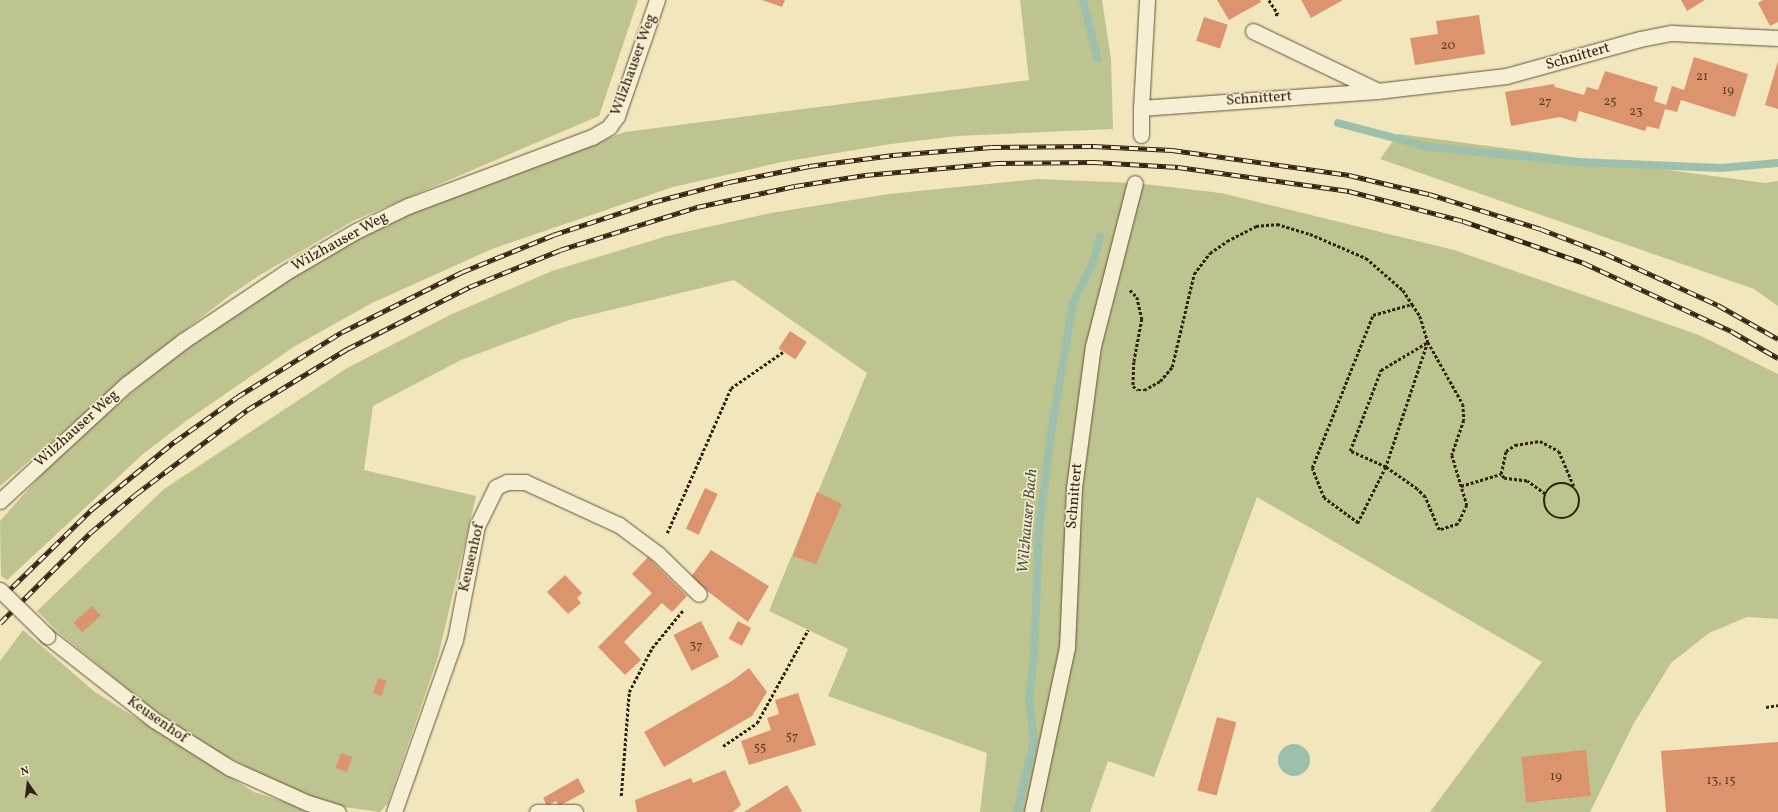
<!DOCTYPE html>
<html>
<head>
<meta charset="utf-8">
<style>
	body { margin:0 }
	#map { position:relative; width:1778px; height:812px; overflow:hidden; background:#f2e6bc; font-family:Vollkorn,serif }
	div>[style] { position:absolute }
	[style*='--x'] { left:calc(var(--x)*1px); top:calc(var(--y)*1px); width:calc(var(--w)*1px); rotate:calc(var(--a)*1deg) }
	.green>* { inset:0; background:#bdc48f }
	.water>* { inset:0; background:#9cc0ab }
	.round { border-radius:50% }
	.stream>* { height:8px; margin:-4px; padding:0 4px; transform-origin:4px; border-radius:4px; background:#9cc0ab }
	.building>* { inset:0; background:#dc946f; transform-origin:0 0 }
	.path>* { height:2.5px; margin-top:-1.25px; transform-origin:0; background:repeating-linear-gradient(90deg,#332210 0 3px,transparent 0 5px) }
	.path>.ring { margin:-1.25px; padding:0; box-sizing:content-box; background:none; border:2.5px solid #332210; border-radius:50% }
	.roads { filter:drop-shadow(0 0 1px #63533b) drop-shadow(0 0 1px #63533b) }
	.lane>* { height:15px; margin:-7.5px; padding:0 7.5px; transform-origin:7.5px; border-radius:7.5px; background:#f7efd3 }
	.rail>* { height:4.5px; margin-top:-2.25px; transform-origin:0; background:repeating-linear-gradient(90deg,#f7efd3 0 9px,#332210 0 18px); box-sizing:border-box; border-block:1px solid #332210 }
	.bridges { filter:drop-shadow(0 0 1px #63533b) drop-shadow(0 0 1px #63533b) }
	.lane-bridge>* { height:15px; margin:-7.5px; padding:0 7.5px; transform-origin:7.5px; border-radius:7.5px; background:#f7efd3 }
	span { translate:-50% -50%; white-space:nowrap; text-align:center; line-height:1.15; -webkit-text-stroke:3px #f7efd3; paint-order:stroke }
	.number-label { font-size:13px; color:#5d3e28 }
	.number-label span { -webkit-text-stroke-width:0 }
	.street-label { font-size:15px; color:#332210 }
	.water-label { font-size:16px; color:#52513e; font-style:italic }
	.north { position:absolute; left:8px; top:764px; width:40px; height:40px; -webkit-text-stroke:3px #f7efd3; paint-order:stroke; rotate:346deg; font-size:11px; font-weight:700; line-height:16px; text-align:center; color:#332210 }
	.north::after { content:''; display:block; margin:auto; width:14px; height:18px; background:#332210; clip-path:polygon(50% 0,100% 100%,50% 72%,0 100%) }
</style>
</head>
<body>
<div id="map">
	<div class="green">
		<div style="clip-path:polygon(0 0,638px 0,599px 116px,353px 221px,260px 275px,229px 296px,148px 359px,0 486px)"></div>
		<div style="clip-path:polygon(1020px 0,1102px 0,1111px 59px,1113px 129px,957px 136px,891px 144px,782px 162px,673px 187px,492px 249px,372px 303px,295px 346px,186px 421px,143px 454px,7px 580px,1px 576px,0 521px,64px 449px,160px 369px,225px 321px,316px 261px,409px 213px,466px 190px,625px 132px,1029px 80px)"></div>
		<div style="clip-path:polygon(1398px 134px,1765px 183px,1778px 181px,1778px 306px,1754px 289px,1380px 159px)"></div>
		<div style="clip-path:polygon(1037px 179px,1135px 183px,1221px 193px,1454px 250px,1699px 335px,1778px 374px,1778px 619px,1747px 617px,1709px 633px,1671px 663px,1634px 723px,1590px 812px,1430px 812px,1542px 662px,1257px 497px,1154px 777px,1108px 761px,1090px 812px,980px 812px,987px 753px,828px 696px,848px 649px,769px 611px,867px 373px,734px 280px,569px 320px,461px 360px,373px 406px,364px 470px,476px 496px,438px 657px,388px 803px,380px 812px,344px 807px,305px 796px,211px 749px,151px 708px,59px 633px,37px 611px,164px 489px,347px 368px,452px 314px,552px 271px,667px 236px,771px 213px,889px 194px)"></div>
		<div style="clip-path:polygon(23px 630px,95px 692px,254px 792px,316px 812px,0 812px,0 661px)"></div>
	</div>
	<div class="water">
		<div class="round" style="left:1278px;top:744px;width:32px;height:32px"></div>
	</div>
	<div class="stream">
		<div style="--x:1083;--y:0;--w:60;--a:76.4"></div>
		<div style="--x:1338;--y:123;--w:94;--a:14.8"></div>
		<div style="--x:1429;--y:147;--w:150;--a:5.7"></div>
		<div style="--x:1578;--y:162;--w:143;--a:2.4"></div>
		<div style="--x:1721;--y:168;--w:57;--a:-5"></div>
		<div style="--x:1017;--y:812;--w:74;--a:-76.7"></div>
		<div style="--x:1034;--y:740;--w:41;--a:-97"></div>
		<div style="--x:1029;--y:699;--w:44;--a:-83.5"></div>
		<div style="--x:1034;--y:655;--w:127;--a:-87.7"></div>
		<div style="--x:1039;--y:528;--w:96;--a:-82.8"></div>
		<div style="--x:1051;--y:433;--w:132;--a:-80.4"></div>
		<div style="--x:1073;--y:303;--w:46;--a:-64"></div>
		<div style="--x:1093;--y:262;--w:26;--a:-74"></div>
	</div>
	<div class="building">
		<div style="clip-path:polygon(762px 0,785px 0,782px 7px)"></div>
		<div style="clip-path:polygon(1217px 0,1260px 0,1261px 2px,1229px 20px)"></div>
		<div style="clip-path:polygon(1301px 0,1343px 0,1311px 18px)"></div>
		<div style="clip-path:polygon(1681px 0,1705px 0,1687px 11px)"></div>
		<div style="clip-path:polygon(1763px 0,1778px 0,1778px 22px,1770px 26px,1758px 3px)"></div>
		<div style="clip-path:polygon(1479px 15px,1485px 54px,1415px 65px,1410px 38px,1438px 34px,1436px 21px)"></div>
		<div style="left:1204px;top:17px;width:25px;height:25px;rotate:18deg"></div>
		<div style="clip-path:polygon(1694px 57px,1748px 74px,1735px 117px,1681px 100px,1677px 112px,1665px 109px,1659px 129px,1647px 126px,1645px 131px,1579px 111px,1576px 122px,1560px 117px,1511px 126px,1505px 92px,1554px 84px,1555px 87px,1584px 95px,1587px 87px,1598px 90px,1605px 71px,1658px 87px,1654px 101px,1666px 105px,1672px 86px,1684px 90px)"></div>
		<div style="clip-path:polygon(1778px 61px,1778px 109px,1765px 105px)"></div>
		<div style="left:790px;top:331px;width:20px;height:21px;rotate:33deg"></div>
		<div style="left:705px;top:488px;width:14px;height:45px;rotate:25deg"></div>
		<div style="clip-path:polygon(817px 492px,842px 504px,816px 564px,793px 556px)"></div>
		<div style="clip-path:polygon(711px 550px,769px 586px,748px 622px,690px 578px)"></div>
		<div style="clip-path:polygon(648px 557px,687px 596px,672px 612px,662px 603px,624px 642px,641px 660px,625px 675px,598px 647px,652px 593px,632px 574px)"></div>
		<div style="clip-path:polygon(565px 575px,582px 593px,577px 598px,581px 603px,568px 614px,547px 592px)"></div>
		<div style="left:92px;top:606px;width:13px;height:25px;rotate:48deg"></div>
		<div style="left:701px;top:621px;width:40px;height:31px;rotate:63deg"></div>
		<div style="left:738px;top:621px;width:15px;height:20px;rotate:28deg"></div>
		<div style="clip-path:polygon(749px 668px,767px 692px,752px 716px,664px 767px,644px 732px,732px 681px)"></div>
		<div style="left:378px;top:678px;width:9px;height:16px;rotate:18deg"></div>
		<div style="clip-path:polygon(798px 693px,816px 745px,749px 765px,741px 741px,771px 730px,767px 718px,779px 714px,775px 700px)"></div>
		<div style="left:1217px;top:717px;width:20px;height:76px;rotate:15deg"></div>
		<div style="clip-path:polygon(1778px 742px,1778px 812px,1666px 812px,1661px 751px)"></div>
		<div style="left:1586px;top:750px;width:46px;height:65px;rotate:84deg"></div>
		<div style="left:341px;top:753px;width:12px;height:16px;rotate:20deg"></div>
		<div style="clip-path:polygon(725px 770px,741px 805px,733px 812px,637px 812px,635px 800px,691px 778px,693px 783px)"></div>
		<div style="clip-path:polygon(578px 778px,585px 792px,559px 806px,556px 801px,547px 806px,543px 798px)"></div>
		<div style="clip-path:polygon(787px 785px,802px 811px,800px 812px,744px 812px)"></div>
	</div>
	<div class="path">
		<div style="--x:1269;--y:0;--w:17;--a:57"></div>
		<div style="--x:1278;--y:14;--w:4;--a:153"></div>
		<div style="--x:1130;--y:290;--w:10;--a:45"></div>
		<div style="--x:1137;--y:297;--w:23;--a:77"></div>
		<div style="--x:1142;--y:319;--w:44;--a:100.5"></div>
		<div style="--x:1134;--y:362;--w:24;--a:92"></div>
		<div style="--x:1133;--y:386;--w:6;--a:39"></div>
		<div style="--x:1138;--y:390;--w:6;--a:0"></div>
		<div style="--x:1144;--y:390;--w:18;--a:-29"></div>
		<div style="--x:1160;--y:381;--w:18;--a:-49"></div>
		<div style="--x:1172;--y:367;--w:96;--a:-76.7"></div>
		<div style="--x:1194;--y:274;--w:26;--a:-53"></div>
		<div style="--x:1210;--y:253;--w:21;--a:-35"></div>
		<div style="--x:1227;--y:241;--w:33;--a:-27"></div>
		<div style="--x:1256;--y:226;--w:21;--a:-5"></div>
		<div style="--x:1277;--y:224;--w:34;--a:17"></div>
		<div style="--x:1310;--y:234;--w:61;--a:23.2"></div>
		<div style="--x:1366;--y:258;--w:49;--a:40.9"></div>
		<div style="--x:1403;--y:290;--w:17;--a:57"></div>
		<div style="--x:1412;--y:304;--w:14;--a:56"></div>
		<div style="--x:1420;--y:316;--w:27;--a:73"></div>
		<div style="--x:1428;--y:342;--w:71;--a:60.6"></div>
		<div style="--x:1463;--y:404;--w:16;--a:86"></div>
		<div style="--x:1464;--y:420;--w:37;--a:109"></div>
		<div style="--x:1452;--y:455;--w:52;--a:73.3"></div>
		<div style="--x:1467;--y:505;--w:21;--a:115"></div>
		<div style="--x:1458;--y:524;--w:20;--a:162"></div>
		<div style="--x:1439;--y:530;--w:36;--a:-113"></div>
		<div style="--x:1425;--y:497;--w:11;--a:-135"></div>
		<div style="--x:1417;--y:489;--w:38;--a:-145"></div>
		<div style="--x:1386;--y:467;--w:63;--a:116.6"></div>
		<div style="--x:1358;--y:523;--w:42;--a:-143.7"></div>
		<div style="--x:1324;--y:498;--w:32;--a:-112"></div>
		<div style="--x:1312;--y:468;--w:165;--a:-68.3"></div>
		<div style="--x:1373;--y:315;--w:41;--a:-15.8"></div>
		<div style="--x:1428;--y:342;--w:132;--a:108.6"></div>
		<div style="--x:1386;--y:467;--w:39;--a:-156"></div>
		<div style="--x:1350;--y:451;--w:87;--a:-69.1"></div>
		<div style="--x:1381;--y:370;--w:55;--a:-30.8"></div>
		<div class="ring" style="left:1544px;top:483px;width:33.5px;height:33.5px"></div>
		<div style="--x:1461;--y:486;--w:42;--a:-16.7"></div>
		<div style="--x:1545;--y:494;--w:22;--a:-144"></div>
		<div style="--x:1527;--y:481;--w:23;--a:-173"></div>
		<div style="--x:1504;--y:478;--w:5;--a:-127"></div>
		<div style="--x:1501;--y:474;--w:24;--a:-78"></div>
		<div style="--x:1506;--y:451;--w:11;--a:-34"></div>
		<div style="--x:1515;--y:445;--w:25;--a:-9"></div>
		<div style="--x:1540;--y:441;--w:21;--a:28"></div>
		<div style="--x:1559;--y:451;--w:39;--a:67"></div>
		<div style="--x:667;--y:533;--w:158;--a:-66.2"></div>
		<div style="--x:731;--y:388;--w:63;--a:-34.7"></div>
		<div style="--x:1766;--y:707;--w:12;--a:-9"></div>
		<div style="--x:723;--y:746;--w:41;--a:-34.1"></div>
		<div style="--x:757;--y:723;--w:106;--a:-61.3"></div>
		<div style="--x:621;--y:796;--w:104;--a:-85.6"></div>
		<div style="--x:629;--y:692;--w:50;--a:-62.4"></div>
		<div style="--x:652;--y:648;--w:50;--a:-50.6"></div>
	</div>
	<div class="roads">
		<div class="lane">
			<div style="--x:1253;--y:31;--w:136;--a:25.6"></div>
			<div style="--x:1141;--y:108;--w:108;--a:-86.8"></div>
			<div style="--x:1141;--y:135;--w:27;--a:-90"></div>
			<div style="--x:1141;--y:108;--w:237;--a:-4.1"></div>
			<div style="--x:1377;--y:91;--w:130;--a:-6.6"></div>
			<div style="--x:1506;--y:76;--w:139;--a:-15.4"></div>
			<div style="--x:1640;--y:39;--w:33;--a:-11"></div>
			<div style="--x:1672;--y:33;--w:106;--a:2.7"></div>
			<div style="--x:0;--y:501;--w:173;--a:-42.7"></div>
			<div style="--x:127;--y:384;--w:71;--a:-37.5"></div>
			<div style="--x:183;--y:341;--w:124;--a:-33.8"></div>
			<div style="--x:286;--y:272;--w:81;--a:-30.4"></div>
			<div style="--x:356;--y:231;--w:58;--a:-25.7"></div>
			<div style="--x:408;--y:206;--w:197;--a:-20.6"></div>
			<div style="--x:592;--y:137;--w:20;--a:-30"></div>
			<div style="--x:609;--y:127;--w:14;--a:-54"></div>
			<div style="--x:617;--y:116;--w:123;--a:-71"></div>
			<div style="--x:47;--y:636;--w:136;--a:38.1"></div>
			<div style="--x:154;--y:720;--w:90;--a:32.3"></div>
			<div style="--x:230;--y:768;--w:85;--a:24.2"></div>
			<div style="--x:308;--y:803;--w:31;--a:17"></div>
			<div style="--x:394;--y:812;--w:182;--a:-70.5"></div>
			<div style="--x:455;--y:640;--w:116;--a:-79.1"></div>
			<div style="--x:477;--y:526;--w:43;--a:-64"></div>
			<div style="--x:496;--y:487;--w:12;--a:-24"></div>
			<div style="--x:507;--y:482;--w:18;--a:0"></div>
			<div style="--x:525;--y:482;--w:103;--a:24.6"></div>
			<div style="--x:619;--y:525;--w:49;--a:36.6"></div>
			<div style="--x:658;--y:554;--w:57;--a:44.3"></div>
			<div style="--x:537;--y:812;--w:38;--a:0"></div>
			<div style="--x:1032;--y:812;--w:168;--a:-78"></div>
			<div style="--x:1067;--y:648;--w:160;--a:-87.5"></div>
			<div style="--x:1074;--y:488;--w:143;--a:-82.4"></div>
			<div style="--x:1093;--y:346;--w:168;--a:-75.6"></div>
		</div>
	</div>
	<div class="rail">
		<div style="--x:0;--y:599;--w:129;--a:-44.4"></div>
		<div style="--x:92;--y:509;--w:106;--a:-39.3"></div>
		<div style="--x:174;--y:442;--w:77;--a:-35.5"></div>
		<div style="--x:237;--y:397;--w:123;--a:-31.8"></div>
		<div style="--x:342;--y:332;--w:134;--a:-26.6"></div>
		<div style="--x:462;--y:272;--w:98;--a:-22.1"></div>
		<div style="--x:553;--y:235;--w:105;--a:-18.3"></div>
		<div style="--x:653;--y:202;--w:79;--a:-14.7"></div>
		<div style="--x:729;--y:182;--w:82;--a:-11.3"></div>
		<div style="--x:809;--y:166;--w:85;--a:-7.5"></div>
		<div style="--x:893;--y:155;--w:99;--a:-4.6"></div>
		<div style="--x:992;--y:147;--w:101;--a:-0.6"></div>
		<div style="--x:1093;--y:146;--w:79;--a:2.9"></div>
		<div style="--x:1172;--y:150;--w:179;--a:8"></div>
		<div style="--x:1349;--y:175;--w:82;--a:13.4"></div>
		<div style="--x:1429;--y:194;--w:117;--a:17.4"></div>
		<div style="--x:1541;--y:229;--w:70;--a:21"></div>
		<div style="--x:1606;--y:254;--w:123;--a:24.5"></div>
		<div style="--x:1718;--y:305;--w:69;--a:29.5"></div>
		<div style="--x:0;--y:623;--w:127;--a:-45"></div>
		<div style="--x:90;--y:533;--w:60;--a:-40.3"></div>
		<div style="--x:136;--y:494;--w:139;--a:-37.1"></div>
		<div style="--x:247;--y:410;--w:117;--a:-31.4"></div>
		<div style="--x:347;--y:349;--w:137;--a:-26.9"></div>
		<div style="--x:469;--y:287;--w:98;--a:-22.1"></div>
		<div style="--x:560;--y:250;--w:144;--a:-17.4"></div>
		<div style="--x:697;--y:207;--w:100;--a:-12.1"></div>
		<div style="--x:795;--y:186;--w:71;--a:-8.9"></div>
		<div style="--x:865;--y:175;--w:133;--a:-5.2"></div>
		<div style="--x:997;--y:163;--w:97;--a:-0.6"></div>
		<div style="--x:1094;--y:162;--w:84;--a:3.4"></div>
		<div style="--x:1178;--y:167;--w:173;--a:8"></div>
		<div style="--x:1349;--y:191;--w:118;--a:14.7"></div>
		<div style="--x:1463;--y:221;--w:128;--a:19.1"></div>
		<div style="--x:1584;--y:263;--w:164;--a:24.8"></div>
		<div style="--x:1733;--y:332;--w:52;--a:30"></div>
	</div>
	<div class="bridges">
		<div class="lane-bridge">
			<div style="--x:0;--y:590;--w:66;--a:44.4"></div>
		</div>
	</div>
	<div class="number-label">
		<span style="left:1448px;top:46px">20</span>
		<span style="left:1702px;top:77px">21</span>
		<span style="left:1728px;top:91px">19</span>
		<span style="left:1545px;top:102px">27</span>
		<span style="left:1610px;top:102px">25</span>
		<span style="left:1636px;top:112px">23</span>
		<span style="left:696px;top:646px">37</span>
		<span style="left:792px;top:737px">57</span>
		<span style="left:760px;top:748px">55</span>
		<span style="left:1556px;top:777px">19</span>
		<span style="left:1721px;top:781px">13, 15</span>
	</div>
	<div class="street-label">
		<span style="left:1578px;top:57px;rotate:-16deg">Schnittert</span>
		<span style="left:634px;top:65px;rotate:-70deg">Wilzhauser Weg</span>
		<span style="left:1259px;top:99px;rotate:-4deg">Schnittert</span>
		<span style="left:340px;top:242px;rotate:-29deg">Wilzhauser Weg</span>
		<span style="left:77px;top:429px;rotate:-42deg">Wilzhauser Weg</span>
		<span style="left:1075px;top:496px;rotate:-85deg">Schnittert</span>
		<span style="left:472px;top:558px;rotate:-77deg">Keusenhof</span>
		<span style="left:157px;top:720px;rotate:35deg">Keusenhof</span>
	</div>
	<div class="water-label">
		<span style="left:1028px;top:521px;rotate:-85deg">Wilzhauser Bach</span>
	</div>
	<div class="north">N</div>
</div>
</body>
</html>
